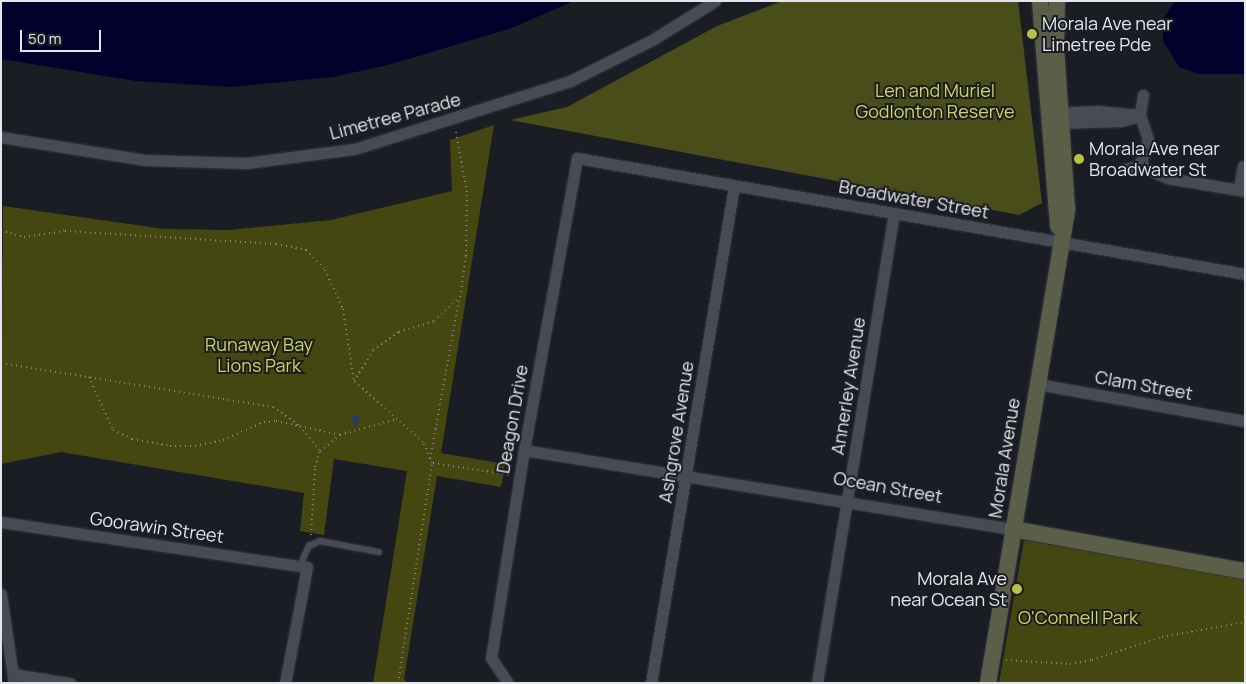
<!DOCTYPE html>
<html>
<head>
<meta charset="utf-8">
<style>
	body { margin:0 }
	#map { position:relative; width:1246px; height:684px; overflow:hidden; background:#1b1d25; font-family:Manrope,sans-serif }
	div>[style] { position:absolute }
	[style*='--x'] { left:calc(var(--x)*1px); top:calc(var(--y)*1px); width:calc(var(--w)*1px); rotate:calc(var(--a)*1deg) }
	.green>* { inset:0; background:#444710 }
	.forest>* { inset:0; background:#494d19 }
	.water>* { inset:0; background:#04002c }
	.building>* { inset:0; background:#2b357c }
	.path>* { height:2px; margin-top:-1px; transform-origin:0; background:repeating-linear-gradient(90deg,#87888f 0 1px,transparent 0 5px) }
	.roads { filter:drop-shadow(0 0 1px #37383f) drop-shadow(0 0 1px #37383f) }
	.lane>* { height:5.5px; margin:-2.75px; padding:0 2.75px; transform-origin:2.75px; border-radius:2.75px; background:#484b54 }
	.street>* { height:11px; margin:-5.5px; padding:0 5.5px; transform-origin:5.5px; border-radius:5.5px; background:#484b54 }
	.secondary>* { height:16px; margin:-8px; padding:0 8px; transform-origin:8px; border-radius:8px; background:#5b5f47 }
	.dots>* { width:14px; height:14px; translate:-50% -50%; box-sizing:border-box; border:2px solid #1b1d25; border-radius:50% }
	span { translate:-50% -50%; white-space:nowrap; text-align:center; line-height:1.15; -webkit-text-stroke:4px #1b1d25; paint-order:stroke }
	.poi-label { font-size:18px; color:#e5e6ec }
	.left { translate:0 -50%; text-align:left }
	.right { translate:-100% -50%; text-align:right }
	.park-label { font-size:18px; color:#cfd757 }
	.street-label { font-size:18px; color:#e5e6ec }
	.frame { position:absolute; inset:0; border:2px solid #e5e6ec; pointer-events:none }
	.scale { position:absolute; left:20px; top:30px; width:81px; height:22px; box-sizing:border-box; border:2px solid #e5e6ec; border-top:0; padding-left:6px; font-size:15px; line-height:18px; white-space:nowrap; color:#e5e6ec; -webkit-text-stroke:4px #1b1d25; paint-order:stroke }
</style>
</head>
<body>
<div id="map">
	<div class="green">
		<div style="clip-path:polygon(494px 125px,441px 453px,505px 464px,501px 487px,437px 476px,404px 679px,407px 683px,373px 683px,407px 471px,334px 459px,324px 535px,300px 531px,304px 493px,61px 452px,1px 464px,3px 206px,164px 229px,229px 230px,331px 220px,452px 191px,450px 140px)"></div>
		<div style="clip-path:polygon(1024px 540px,1245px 579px,1245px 683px,999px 683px)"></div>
	</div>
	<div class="forest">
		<div style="clip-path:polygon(782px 1px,1018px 1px,1042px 203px,1019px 215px,510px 120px,567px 107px,717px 26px)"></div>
	</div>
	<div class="water">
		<div style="clip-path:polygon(1px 1px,574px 1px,509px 29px,388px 65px,333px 77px,231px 87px,136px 81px,1px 59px)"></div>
		<div style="clip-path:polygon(1175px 1px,1245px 1px,1245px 74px,1198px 74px,1179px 67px,1163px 41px,1163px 19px)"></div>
	</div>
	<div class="building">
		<div style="clip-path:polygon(356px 414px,359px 416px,356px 428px,352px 418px)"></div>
	</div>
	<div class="path">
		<div style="--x:1;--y:230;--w:24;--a:17"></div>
		<div style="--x:24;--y:237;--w:41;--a:-8.3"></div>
		<div style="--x:65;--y:231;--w:211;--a:3.5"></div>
		<div style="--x:276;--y:244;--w:31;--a:11"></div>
		<div style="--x:306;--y:250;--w:28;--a:46"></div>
		<div style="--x:325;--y:270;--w:43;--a:65.2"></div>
		<div style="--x:343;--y:309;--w:73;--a:81.3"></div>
		<div style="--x:1;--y:363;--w:276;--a:9.2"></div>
		<div style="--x:273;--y:407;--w:33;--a:35"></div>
		<div style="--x:300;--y:426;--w:41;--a:12.7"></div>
		<div style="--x:340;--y:435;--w:59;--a:-15.7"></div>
		<div style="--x:89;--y:377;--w:58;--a:65.6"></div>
		<div style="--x:113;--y:430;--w:21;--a:25"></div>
		<div style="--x:132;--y:439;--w:39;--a:10"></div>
		<div style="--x:170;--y:446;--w:25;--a:0"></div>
		<div style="--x:195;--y:446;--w:29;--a:-12"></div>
		<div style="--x:223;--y:440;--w:45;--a:-23.7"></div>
		<div style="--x:264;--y:422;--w:12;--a:-5"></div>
		<div style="--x:276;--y:421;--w:25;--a:12"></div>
		<div style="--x:300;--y:426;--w:32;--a:51"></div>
		<div style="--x:430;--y:459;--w:163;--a:-79.7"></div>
		<div style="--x:433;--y:463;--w:78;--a:8.9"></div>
		<div style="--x:311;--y:535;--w:68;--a:-86.6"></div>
		<div style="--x:315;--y:467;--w:17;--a:-73"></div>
		<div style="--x:320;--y:451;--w:26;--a:-39"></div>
		<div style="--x:1006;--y:660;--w:64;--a:3.6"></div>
		<div style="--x:1070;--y:664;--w:22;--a:-10"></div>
		<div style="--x:1092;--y:660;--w:74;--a:-18.2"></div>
		<div style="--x:1162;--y:637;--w:84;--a:-10.2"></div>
		<div style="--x:398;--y:683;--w:223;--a:-81.2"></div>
		<div style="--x:432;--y:463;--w:23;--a:-113"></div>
		<div style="--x:423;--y:442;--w:92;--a:-138.5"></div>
		<div style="--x:354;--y:381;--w:36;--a:-58"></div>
		<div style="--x:373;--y:350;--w:32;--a:-35"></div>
		<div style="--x:399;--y:332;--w:37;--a:-17"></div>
		<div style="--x:434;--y:321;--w:35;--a:-43"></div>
		<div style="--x:460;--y:297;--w:41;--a:-81.7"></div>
		<div style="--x:466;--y:256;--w:64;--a:-89.1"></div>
		<div style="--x:467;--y:192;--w:61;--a:-100.4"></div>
	</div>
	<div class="roads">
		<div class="lane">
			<div style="--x:300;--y:566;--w:22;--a:-66"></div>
			<div style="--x:309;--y:546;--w:12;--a:-24"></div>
			<div style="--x:320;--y:541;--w:60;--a:10.6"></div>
		</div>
		<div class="street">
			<div style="--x:1143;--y:95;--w:20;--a:99"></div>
			<div style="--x:1140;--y:115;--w:26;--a:72"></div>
			<div style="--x:1148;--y:140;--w:22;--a:108"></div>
			<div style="--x:1141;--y:161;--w:8;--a:67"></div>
			<div style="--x:1144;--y:168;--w:25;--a:23"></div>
			<div style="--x:1167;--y:178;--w:79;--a:9.5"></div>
			<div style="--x:1053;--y:113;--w:44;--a:-2.6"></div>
			<div style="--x:1097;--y:111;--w:43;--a:5.3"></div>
			<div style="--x:1055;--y:123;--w:66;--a:-1.7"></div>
			<div style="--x:1121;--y:121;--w:16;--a:-15"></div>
			<div style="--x:1;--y:137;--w:145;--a:9.1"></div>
			<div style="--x:144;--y:160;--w:102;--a:1.7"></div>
			<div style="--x:246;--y:163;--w:109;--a:-7.4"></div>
			<div style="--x:354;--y:149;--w:226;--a:-17.5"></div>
			<div style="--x:570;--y:81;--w:92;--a:-26.6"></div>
			<div style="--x:652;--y:40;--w:74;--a:-31.8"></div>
			<div style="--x:1120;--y:171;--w:23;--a:-18"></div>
			<div style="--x:1239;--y:190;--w:24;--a:-81"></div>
			<div style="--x:1037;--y:384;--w:211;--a:10.1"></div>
			<div style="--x:524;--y:450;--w:495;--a:9.2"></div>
			<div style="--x:1;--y:522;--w:309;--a:8.4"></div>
			<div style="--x:307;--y:567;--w:118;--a:100.7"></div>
			<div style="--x:1;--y:594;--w:90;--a:81.7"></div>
			<div style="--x:13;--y:674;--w:58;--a:9"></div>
			<div style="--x:508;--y:683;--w:30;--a:-124"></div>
			<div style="--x:491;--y:658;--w:211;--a:-81"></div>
			<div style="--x:524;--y:450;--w:297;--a:-79.7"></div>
			<div style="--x:577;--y:158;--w:678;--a:9.85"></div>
			<div style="--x:651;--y:683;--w:504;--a:-80.52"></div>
			<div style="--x:817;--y:683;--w:475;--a:-80.7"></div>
		</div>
		<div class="secondary">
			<div style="--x:1040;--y:1;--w:226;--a:85.4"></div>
			<div style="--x:1013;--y:529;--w:236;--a:10.3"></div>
			<div style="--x:988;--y:683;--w:481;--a:-80.5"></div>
			<div style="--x:1067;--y:209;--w:160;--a:-93.9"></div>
			<div style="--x:1056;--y:49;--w:48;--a:-88.8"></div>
		</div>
	</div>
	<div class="dots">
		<div style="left:1032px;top:34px;background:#b9c046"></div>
		<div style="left:1079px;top:159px;background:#b9c046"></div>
		<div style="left:1017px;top:589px;background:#b9c046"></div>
	</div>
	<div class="poi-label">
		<span class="left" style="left:1042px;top:34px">Morala Ave near<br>Limetree Pde</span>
		<span class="left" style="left:1089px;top:159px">Morala Ave near<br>Broadwater St</span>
		<span class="right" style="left:1007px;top:589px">Morala Ave<br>near Ocean St</span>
	</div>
	<div class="park-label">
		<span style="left:935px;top:101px">Len and Muriel<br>Godlonton Reserve</span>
		<span style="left:259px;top:355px">Runaway Bay<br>Lions Park</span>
		<span style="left:1078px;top:617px">O'Connell Park</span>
	</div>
	<div class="street-label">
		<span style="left:395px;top:116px;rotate:-15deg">Limetree Parade</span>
		<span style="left:914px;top:199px;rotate:10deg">Broadwater Street</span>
		<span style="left:1144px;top:385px;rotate:10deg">Clam Street</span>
		<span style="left:848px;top:386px;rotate:-81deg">Annerley Avenue</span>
		<span style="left:512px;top:419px;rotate:-80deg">Deagon Drive</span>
		<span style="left:676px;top:432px;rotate:-81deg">Ashgrove Avenue</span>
		<span style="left:1004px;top:458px;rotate:-81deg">Morala Avenue</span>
		<span style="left:888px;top:487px;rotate:10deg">Ocean Street</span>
		<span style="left:157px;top:527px;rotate:8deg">Goorawin Street</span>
	</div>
	<div class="frame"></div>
	<div class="scale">50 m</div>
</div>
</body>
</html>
